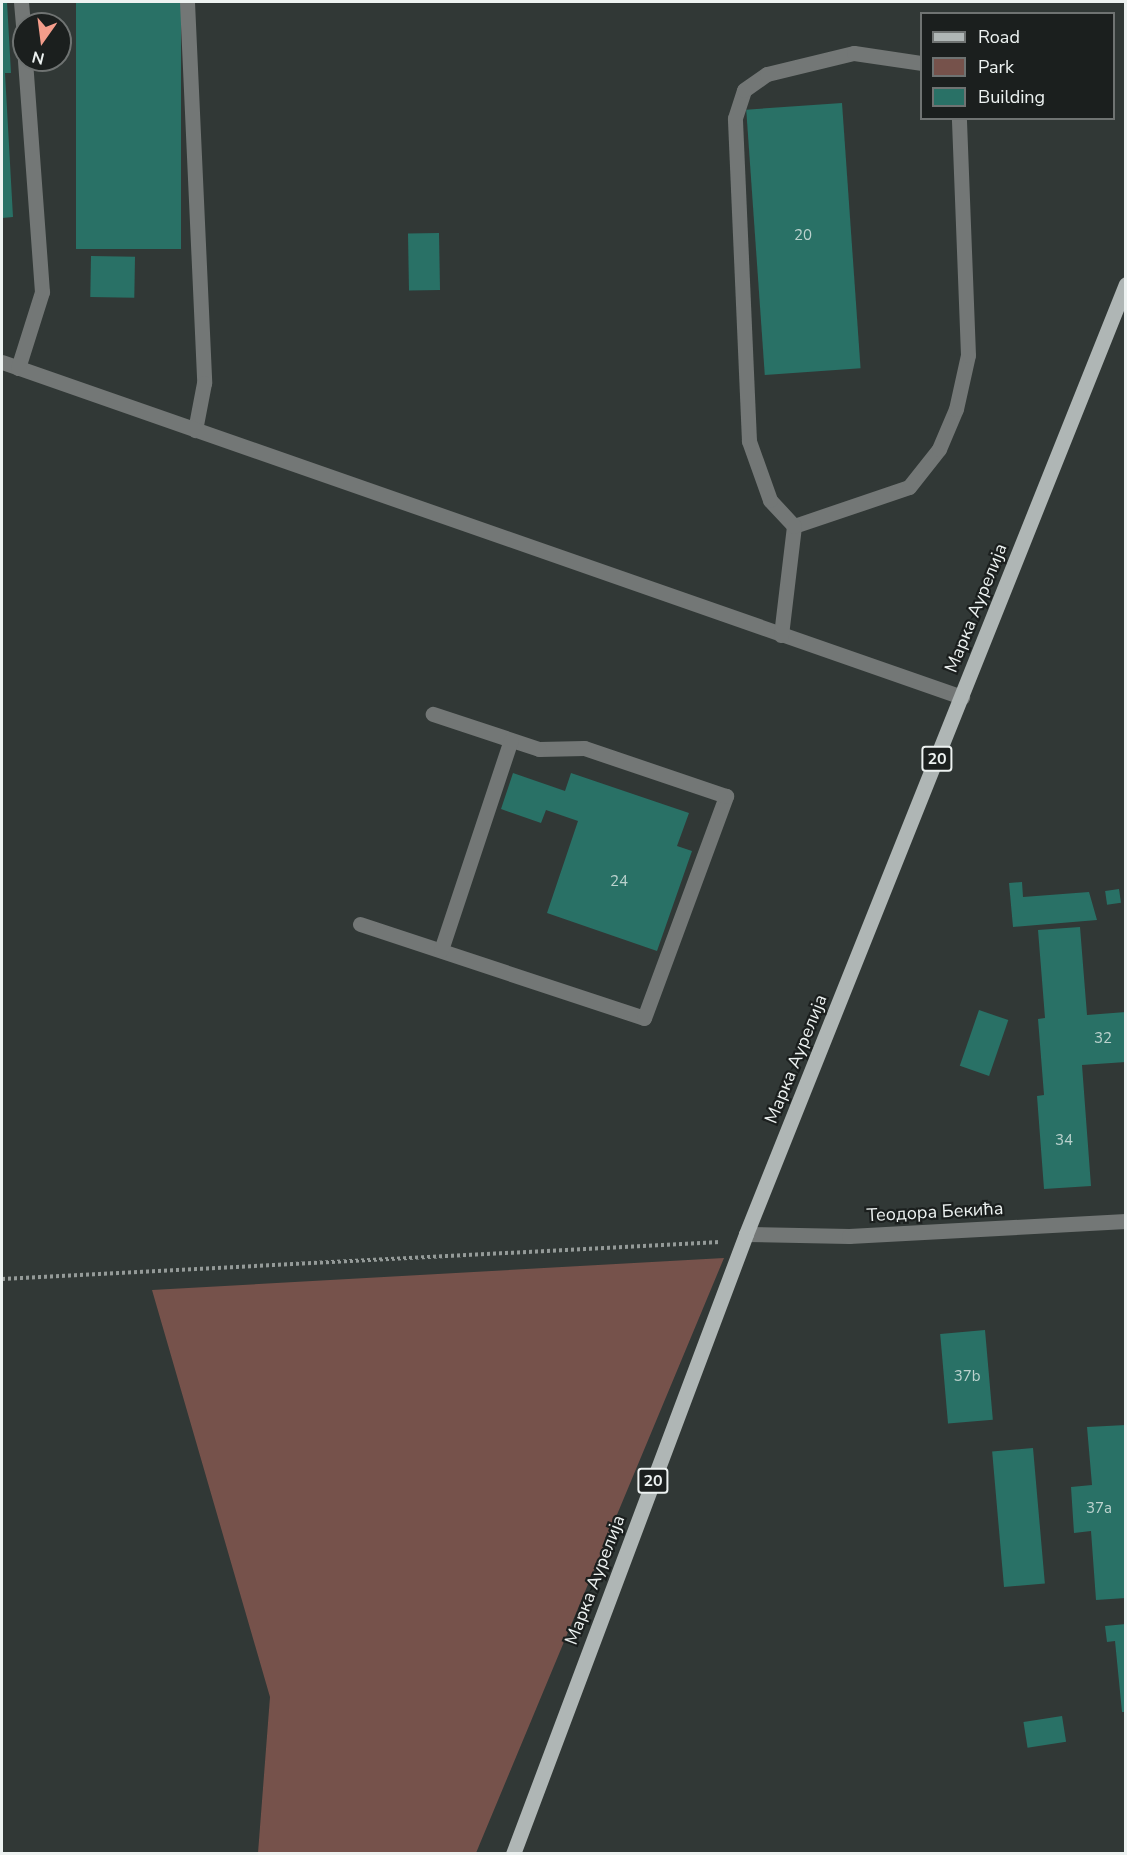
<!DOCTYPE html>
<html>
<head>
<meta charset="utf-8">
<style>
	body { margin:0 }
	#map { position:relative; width:1127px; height:1855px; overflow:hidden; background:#313836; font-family:"Nunito Sans",sans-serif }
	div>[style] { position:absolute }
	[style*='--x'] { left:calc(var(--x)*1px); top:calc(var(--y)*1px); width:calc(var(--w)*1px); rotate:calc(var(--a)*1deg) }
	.green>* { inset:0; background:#76524b }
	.building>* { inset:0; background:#297166; transform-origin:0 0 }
	.path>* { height:4px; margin-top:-2px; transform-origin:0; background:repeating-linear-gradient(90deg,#949a98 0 3px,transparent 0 6px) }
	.minor>* { height:15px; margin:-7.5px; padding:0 7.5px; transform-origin:7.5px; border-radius:7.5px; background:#737776 }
	.major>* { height:15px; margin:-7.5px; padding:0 7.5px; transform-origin:7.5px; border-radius:7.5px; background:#afb6b5 }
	span { translate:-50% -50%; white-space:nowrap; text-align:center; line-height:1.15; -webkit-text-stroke:4.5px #1b1f1e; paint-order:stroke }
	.number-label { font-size:15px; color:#bcd2ce }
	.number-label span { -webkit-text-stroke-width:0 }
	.shield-label span { padding:2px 4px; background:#1b1f1e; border:2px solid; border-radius:4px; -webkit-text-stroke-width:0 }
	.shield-label { font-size:16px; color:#edf2f1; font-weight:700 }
	.street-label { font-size:18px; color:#edf2f1 }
	.frame { position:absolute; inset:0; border:3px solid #edf2f1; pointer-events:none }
	.legend { position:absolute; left:920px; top:12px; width:195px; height:108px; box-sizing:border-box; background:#1b1f1e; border:2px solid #6f7372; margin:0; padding:8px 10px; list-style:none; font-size:18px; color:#edf2f1 }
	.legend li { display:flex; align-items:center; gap:12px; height:30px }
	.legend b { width:30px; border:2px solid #6f7372 }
	.north { position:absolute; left:12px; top:12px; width:60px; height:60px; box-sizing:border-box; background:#1b1f1e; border:2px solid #6f7372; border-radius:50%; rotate:194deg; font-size:16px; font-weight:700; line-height:24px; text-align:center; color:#edf2f1 }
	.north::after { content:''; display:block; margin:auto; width:21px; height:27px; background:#f49d8b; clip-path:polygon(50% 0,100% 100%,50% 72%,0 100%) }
</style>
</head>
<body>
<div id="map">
	<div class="green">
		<div style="clip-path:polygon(724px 1258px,476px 1853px,258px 1853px,270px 1697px,152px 1290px)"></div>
	</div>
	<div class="building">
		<div style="clip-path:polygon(2px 2px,7px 2px,11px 73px,5px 73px,13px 217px,2px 218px)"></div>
		<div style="left:76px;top:2px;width:105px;height:247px"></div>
		<div style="left:842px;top:103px;width:266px;height:96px;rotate:86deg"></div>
		<div style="left:439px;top:233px;width:57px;height:31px;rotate:89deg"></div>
		<div style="left:91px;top:256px;width:44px;height:41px;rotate:1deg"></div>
		<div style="clip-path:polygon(513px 773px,565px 791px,571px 773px,689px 813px,677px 846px,692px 851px,657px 951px,547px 913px,578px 821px,546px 810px,541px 823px,501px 809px)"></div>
		<div style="clip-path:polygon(1022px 882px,1023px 897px,1089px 892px,1097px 920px,1013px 927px,1009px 883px)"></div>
		<div style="left:1119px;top:889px;width:14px;height:14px;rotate:82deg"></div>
		<div style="clip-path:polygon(1080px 927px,1087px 1015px,1126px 1012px,1126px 1062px,1082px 1065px,1091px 1186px,1044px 1189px,1037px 1096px,1044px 1095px,1038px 1019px,1045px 1018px,1038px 930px)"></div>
		<div style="left:979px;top:1010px;width:31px;height:59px;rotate:19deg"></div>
		<div style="left:985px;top:1330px;width:90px;height:45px;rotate:85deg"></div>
		<div style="clip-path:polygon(1126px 1425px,1126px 1598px,1096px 1600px,1091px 1531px,1074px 1533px,1071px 1487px,1092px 1485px,1087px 1427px)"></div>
		<div style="left:1033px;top:1448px;width:136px;height:41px;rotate:85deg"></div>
		<div style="clip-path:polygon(1126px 1624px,1126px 1712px,1122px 1712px,1115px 1641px,1107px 1642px,1105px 1626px)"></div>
		<div style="left:1062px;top:1716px;width:26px;height:39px;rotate:81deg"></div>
	</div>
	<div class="path">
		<div style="--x:2;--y:1279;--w:719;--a:-2.95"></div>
	</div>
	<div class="minor">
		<div style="--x:21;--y:2;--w:38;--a:85"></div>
		<div style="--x:187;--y:2;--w:381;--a:87.4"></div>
		<div style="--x:204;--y:383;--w:48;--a:100.8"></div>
		<div style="--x:2;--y:362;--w:1017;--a:19.24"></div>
		<div style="--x:18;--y:368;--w:80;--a:-72.5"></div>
		<div style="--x:42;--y:292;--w:233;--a:-94.2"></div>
		<div style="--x:794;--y:526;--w:121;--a:-18.7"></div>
		<div style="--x:909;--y:487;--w:48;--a:-51.7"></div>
		<div style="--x:939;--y:449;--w:43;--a:-67"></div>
		<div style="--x:956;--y:409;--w:55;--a:-77.5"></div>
		<div style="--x:968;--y:355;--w:237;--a:-92.2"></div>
		<div style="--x:781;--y:635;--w:110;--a:-83.2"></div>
		<div style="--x:794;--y:526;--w:35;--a:-133"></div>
		<div style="--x:770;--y:500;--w:63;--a:-109.6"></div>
		<div style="--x:749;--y:441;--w:323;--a:-92.5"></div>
		<div style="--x:735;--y:118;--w:29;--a:-72"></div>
		<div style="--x:744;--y:90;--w:28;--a:-35"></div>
		<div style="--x:767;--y:74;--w:89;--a:-13.6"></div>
		<div style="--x:854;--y:53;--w:69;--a:8.4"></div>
		<div style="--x:360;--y:924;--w:299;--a:18.3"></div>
		<div style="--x:644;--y:1018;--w:237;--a:-69.7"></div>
		<div style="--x:726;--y:796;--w:150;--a:-161.3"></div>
		<div style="--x:584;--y:748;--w:45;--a:178.7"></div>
		<div style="--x:539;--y:749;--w:112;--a:-161.7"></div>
		<div style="--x:441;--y:950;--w:221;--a:-71.6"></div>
		<div style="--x:746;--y:1234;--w:103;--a:1.1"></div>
		<div style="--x:849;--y:1236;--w:277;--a:-3.1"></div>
	</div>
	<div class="major">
		<div style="--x:513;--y:1854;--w:662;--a:-69.4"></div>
		<div style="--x:746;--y:1234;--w:1023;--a:-68.2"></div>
	</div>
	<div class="number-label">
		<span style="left:803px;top:236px">20</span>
		<span style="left:619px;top:882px">24</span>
		<span style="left:1103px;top:1039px">32</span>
		<span style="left:1064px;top:1141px">34</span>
		<span style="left:967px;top:1377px">37b</span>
		<span style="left:1099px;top:1509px">37a</span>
	</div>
	<div class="shield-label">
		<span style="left:937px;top:759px">20</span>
		<span style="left:653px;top:1481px">20</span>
	</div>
	<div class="street-label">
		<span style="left:976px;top:608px;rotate:-68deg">Марка Аурелија</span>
		<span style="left:796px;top:1059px;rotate:-68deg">Марка Аурелија</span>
		<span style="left:935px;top:1212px;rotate:-3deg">Теодора Бекића</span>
		<span style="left:595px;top:1580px;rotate:-69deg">Марка Аурелија</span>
	</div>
	<div class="frame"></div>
	<ul class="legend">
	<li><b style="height:8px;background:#afb6b5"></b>Road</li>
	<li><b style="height:16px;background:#76524b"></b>Park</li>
	<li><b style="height:16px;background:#297166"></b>Building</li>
	</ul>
	<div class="north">N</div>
</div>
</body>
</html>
